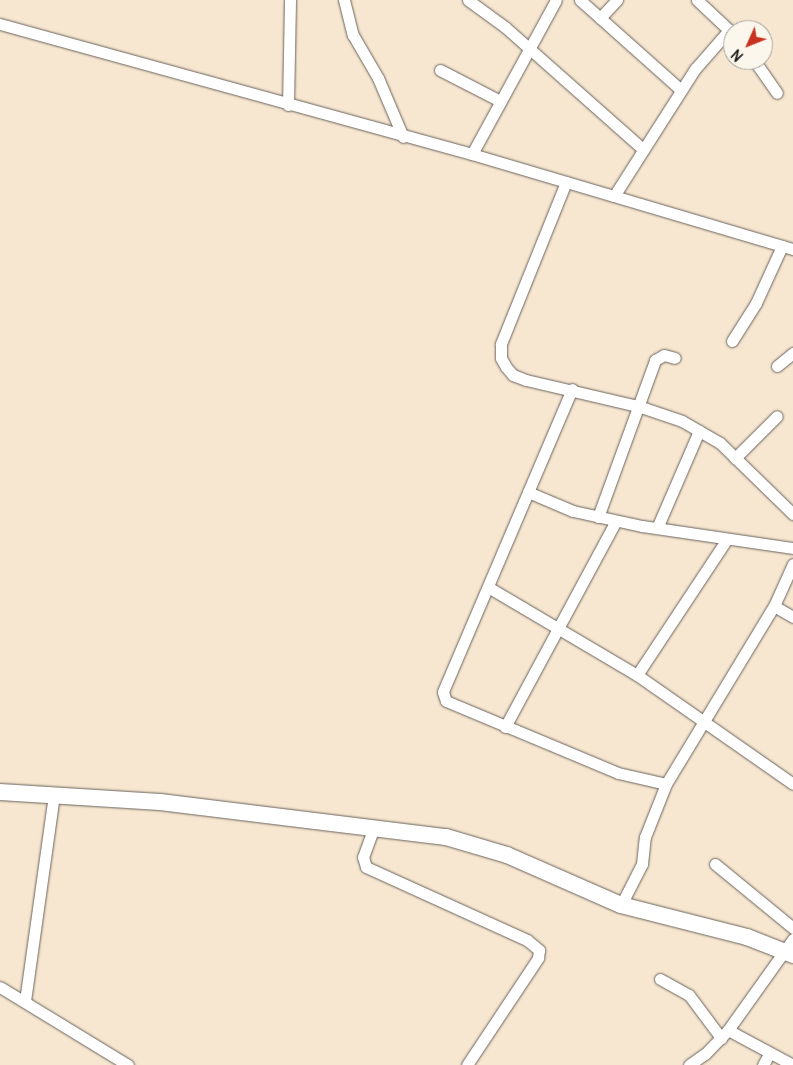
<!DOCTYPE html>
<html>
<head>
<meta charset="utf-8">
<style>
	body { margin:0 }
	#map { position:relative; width:793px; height:1065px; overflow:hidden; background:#f7e6d0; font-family:Pangolin,sans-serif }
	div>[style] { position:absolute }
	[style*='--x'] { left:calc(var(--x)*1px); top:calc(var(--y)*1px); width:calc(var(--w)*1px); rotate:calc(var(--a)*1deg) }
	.roads { filter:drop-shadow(0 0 1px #69635b) drop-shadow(0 0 1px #69635b) }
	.street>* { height:11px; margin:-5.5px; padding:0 5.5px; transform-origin:5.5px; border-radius:5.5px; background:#fff }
	.secondary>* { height:16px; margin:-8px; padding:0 8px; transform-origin:8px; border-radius:8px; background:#fff }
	span { translate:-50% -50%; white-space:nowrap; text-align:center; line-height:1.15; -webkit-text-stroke:4px #fbf7ec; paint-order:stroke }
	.north { position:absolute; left:723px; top:20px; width:50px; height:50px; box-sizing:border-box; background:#fbf7ec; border:1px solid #a29f99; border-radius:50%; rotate:226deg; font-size:14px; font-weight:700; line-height:20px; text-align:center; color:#1c1c1c }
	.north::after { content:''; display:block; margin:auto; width:18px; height:22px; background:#c8321e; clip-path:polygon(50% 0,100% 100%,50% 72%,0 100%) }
</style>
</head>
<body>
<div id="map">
	<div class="roads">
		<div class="street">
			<div style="--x:344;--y:0;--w:36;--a:76"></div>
			<div style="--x:353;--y:35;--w:50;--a:59.8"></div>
			<div style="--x:378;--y:78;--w:64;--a:67"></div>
			<div style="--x:468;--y:0;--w:46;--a:36.1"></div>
			<div style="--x:505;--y:27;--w:183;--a:41.5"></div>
			<div style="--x:580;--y:0;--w:135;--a:41.7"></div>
			<div style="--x:697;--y:0;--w:44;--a:43.2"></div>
			<div style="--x:600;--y:18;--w:25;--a:-47"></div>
			<div style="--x:0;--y:24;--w:490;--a:15.4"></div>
			<div style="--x:472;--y:154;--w:335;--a:16.5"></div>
			<div style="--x:754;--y:60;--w:40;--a:55.1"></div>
			<div style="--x:440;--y:70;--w:68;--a:27.3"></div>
			<div style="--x:288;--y:105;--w:105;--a:-88.9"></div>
			<div style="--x:472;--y:154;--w:175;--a:-61.4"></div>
			<div style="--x:566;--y:182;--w:175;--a:111.9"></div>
			<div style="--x:501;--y:344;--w:14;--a:90"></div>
			<div style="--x:501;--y:358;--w:10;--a:61"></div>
			<div style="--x:506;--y:367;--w:11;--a:49"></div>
			<div style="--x:513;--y:375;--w:14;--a:21"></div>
			<div style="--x:526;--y:380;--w:115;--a:13.1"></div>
			<div style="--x:638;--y:406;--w:46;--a:18.8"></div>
			<div style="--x:682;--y:421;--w:44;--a:30.1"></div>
			<div style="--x:720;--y:443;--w:102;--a:44.2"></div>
			<div style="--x:614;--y:196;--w:151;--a:-57.5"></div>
			<div style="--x:695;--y:69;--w:52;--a:-48.9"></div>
			<div style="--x:729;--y:30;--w:6;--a:51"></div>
			<div style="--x:732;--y:341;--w:45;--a:-57.7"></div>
			<div style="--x:756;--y:303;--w:63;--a:-65.5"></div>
			<div style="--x:777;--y:366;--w:21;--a:-39"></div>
			<div style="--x:572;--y:389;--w:329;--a:113.1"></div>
			<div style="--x:443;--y:692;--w:9;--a:72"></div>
			<div style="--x:446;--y:701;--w:186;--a:22.7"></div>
			<div style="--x:618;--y:773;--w:49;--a:12.9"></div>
			<div style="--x:666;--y:784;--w:208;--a:-58.8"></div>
			<div style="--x:774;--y:606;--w:46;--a:-65.7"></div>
			<div style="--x:735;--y:458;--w:59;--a:-45"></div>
			<div style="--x:528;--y:492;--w:49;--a:22.9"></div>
			<div style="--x:573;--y:511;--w:71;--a:12.3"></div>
			<div style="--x:642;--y:526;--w:153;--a:8.3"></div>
			<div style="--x:598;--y:517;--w:167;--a:-70"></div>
			<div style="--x:655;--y:360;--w:10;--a:-29"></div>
			<div style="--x:664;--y:355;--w:11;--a:15"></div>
			<div style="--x:657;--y:528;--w:106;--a:-66.6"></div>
			<div style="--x:488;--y:587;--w:173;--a:30.6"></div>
			<div style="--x:637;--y:675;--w:190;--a:34.9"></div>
			<div style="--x:774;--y:606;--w:22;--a:30"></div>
			<div style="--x:637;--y:675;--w:163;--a:-56.5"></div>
			<div style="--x:505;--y:727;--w:234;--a:-61.7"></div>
			<div style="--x:374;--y:827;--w:32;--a:110"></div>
			<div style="--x:363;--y:857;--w:10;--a:73"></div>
			<div style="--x:366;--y:867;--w:177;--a:24.4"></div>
			<div style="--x:527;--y:940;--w:16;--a:40"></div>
			<div style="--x:539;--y:950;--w:8;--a:97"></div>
			<div style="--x:538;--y:958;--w:128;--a:123.6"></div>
			<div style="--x:715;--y:864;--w:101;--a:39.4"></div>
			<div style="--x:621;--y:905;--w:46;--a:-62.9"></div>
			<div style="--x:642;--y:864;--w:27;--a:-84"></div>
			<div style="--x:645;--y:837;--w:57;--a:-68.4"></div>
			<div style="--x:660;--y:979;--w:33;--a:29"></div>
			<div style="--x:689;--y:995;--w:54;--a:53.3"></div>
			<div style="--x:0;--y:987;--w:150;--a:31.4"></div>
			<div style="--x:25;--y:1001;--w:209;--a:-82"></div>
			<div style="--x:728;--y:1030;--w:74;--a:28.3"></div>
			<div style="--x:689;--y:1065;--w:19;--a:-35"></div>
			<div style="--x:705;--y:1054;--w:33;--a:-46"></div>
			<div style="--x:728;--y:1030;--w:112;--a:-54.5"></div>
			<div style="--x:763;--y:1065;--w:13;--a:-61"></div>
		</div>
		<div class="secondary">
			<div style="--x:0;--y:792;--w:160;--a:3.6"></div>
			<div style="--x:160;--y:802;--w:288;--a:7"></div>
			<div style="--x:446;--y:837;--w:64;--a:16.4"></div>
			<div style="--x:507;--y:855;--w:124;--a:23.7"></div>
			<div style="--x:621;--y:905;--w:130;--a:14.3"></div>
			<div style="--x:747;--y:937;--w:49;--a:21.4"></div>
		</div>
	</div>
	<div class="north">N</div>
</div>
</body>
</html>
